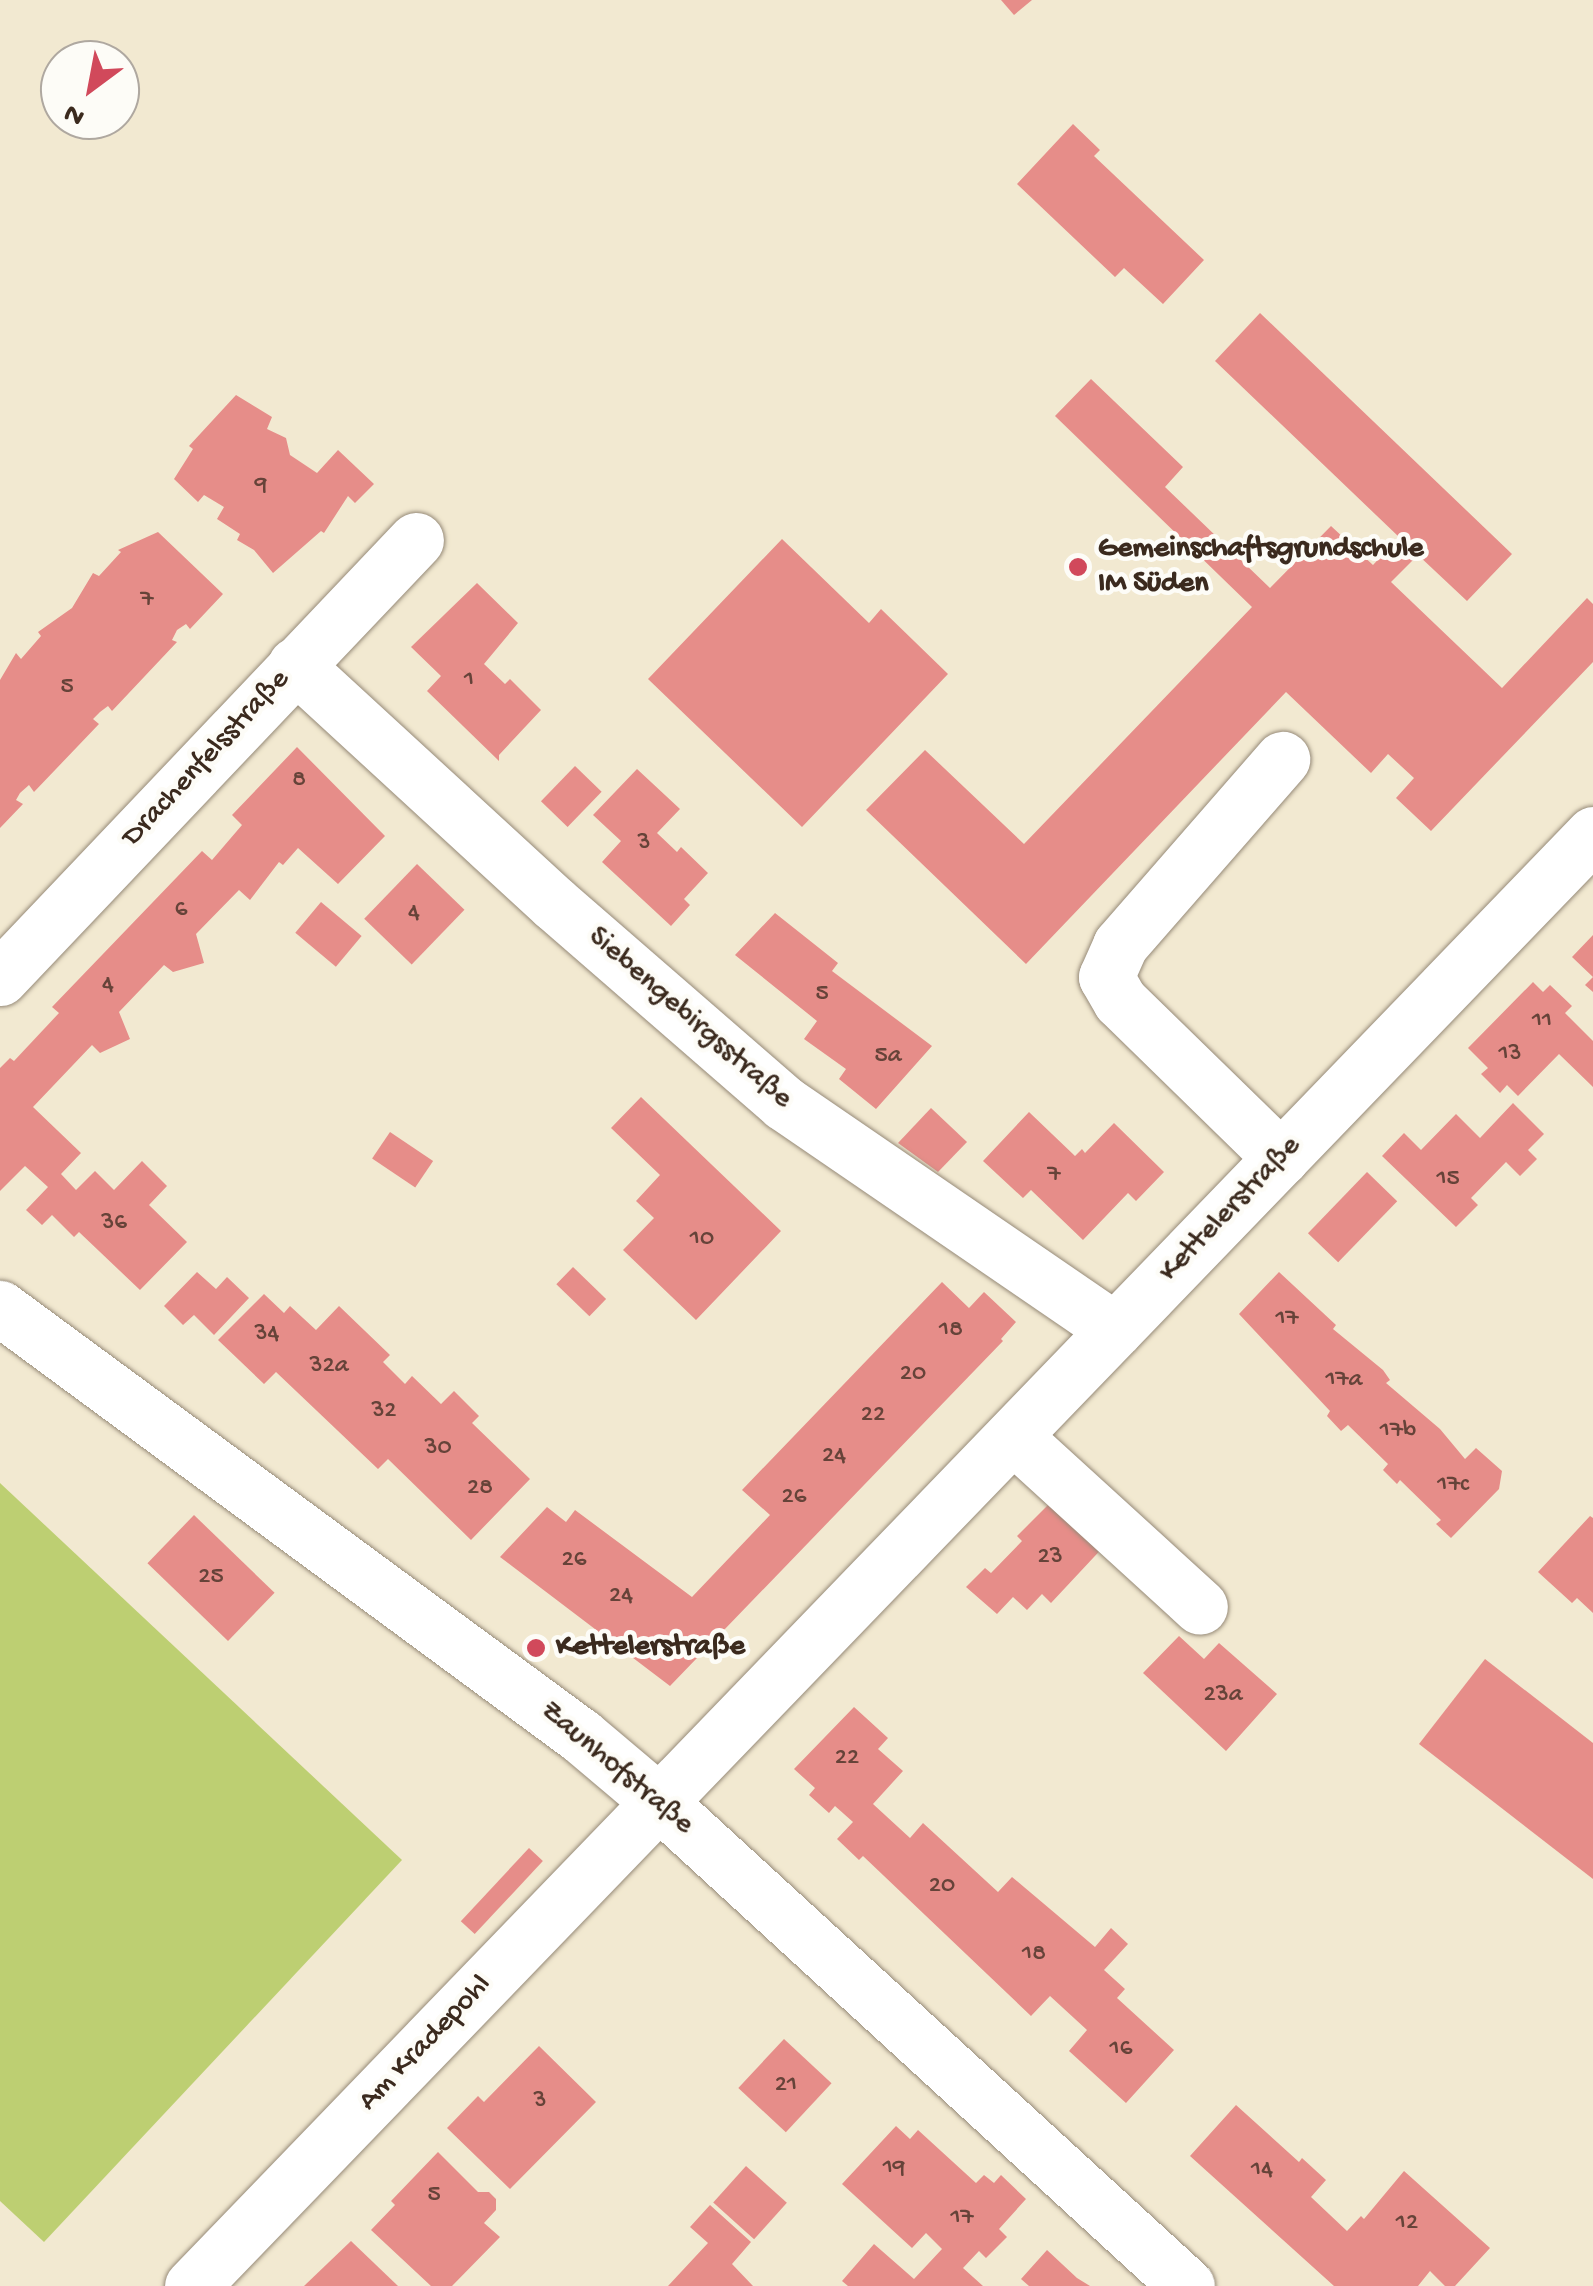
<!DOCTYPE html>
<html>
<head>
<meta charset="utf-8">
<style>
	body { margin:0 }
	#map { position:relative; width:1593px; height:2286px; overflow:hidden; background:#f2e9d1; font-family:"Gochi Hand",sans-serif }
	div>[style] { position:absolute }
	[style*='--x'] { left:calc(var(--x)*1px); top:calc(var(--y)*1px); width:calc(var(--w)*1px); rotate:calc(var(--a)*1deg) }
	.green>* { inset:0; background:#bdcf72 }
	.building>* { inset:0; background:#e68d89; transform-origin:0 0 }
	.roads { filter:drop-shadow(0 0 2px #968a78) drop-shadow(0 0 2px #968a78) }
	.minor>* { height:55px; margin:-27.5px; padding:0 27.5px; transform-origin:27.5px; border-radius:27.5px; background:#fff }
	.dots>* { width:28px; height:28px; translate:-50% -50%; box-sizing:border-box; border:5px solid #fdfcf7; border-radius:50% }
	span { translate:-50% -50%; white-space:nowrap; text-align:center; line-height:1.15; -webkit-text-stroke:9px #fdfcf7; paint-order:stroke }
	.number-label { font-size:25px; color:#664339 }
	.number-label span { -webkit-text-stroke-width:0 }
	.poi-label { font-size:30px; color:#3b2a1e; font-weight:700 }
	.left { translate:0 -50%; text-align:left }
	.street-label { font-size:30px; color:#3b2a1e }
	.north { position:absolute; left:40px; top:40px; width:100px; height:100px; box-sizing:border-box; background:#fdfcf7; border:2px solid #afa8a0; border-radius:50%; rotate:212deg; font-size:28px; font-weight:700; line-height:40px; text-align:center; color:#3b2a1e }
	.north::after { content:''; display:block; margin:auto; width:35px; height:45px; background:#d1495b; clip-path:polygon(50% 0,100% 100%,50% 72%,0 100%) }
</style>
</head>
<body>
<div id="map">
	<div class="green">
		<div style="clip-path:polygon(0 1483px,402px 1860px,44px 2242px,0 2201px)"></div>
	</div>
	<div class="building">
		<div style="clip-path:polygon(1001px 0,1032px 0,1014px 15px)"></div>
		<div style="clip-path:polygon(1073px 124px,1100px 150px,1094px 156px,1204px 260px,1163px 304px,1124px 268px,1115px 277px,1017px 184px)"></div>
		<div style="clip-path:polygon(1260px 313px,1512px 554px,1467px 601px,1418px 555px,1391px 582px,1502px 688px,1587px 598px,1593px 604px,1593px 662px,1431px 831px,1396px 798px,1414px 778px,1388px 754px,1371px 773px,1286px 692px,1026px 964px,866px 810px,925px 750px,1024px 844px,1252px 607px,1055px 416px,1091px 379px,1183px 467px,1165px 487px,1270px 588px,1331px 526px,1373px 565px,1399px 537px,1215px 361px)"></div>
		<div style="clip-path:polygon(236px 395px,272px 417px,267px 429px,286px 438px,290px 455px,317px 473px,338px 450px,374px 484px,355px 503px,348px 496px,324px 533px,321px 531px,273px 573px,254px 550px,237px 540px,240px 534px,217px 519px,224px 507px,204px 495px,198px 502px,174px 479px,193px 449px,189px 446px)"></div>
		<div style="clip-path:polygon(158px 532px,223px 594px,190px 629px,186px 624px,177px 630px,172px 640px,177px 642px,112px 711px,108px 706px,100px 712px,93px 719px,99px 724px,34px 792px,29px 785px,20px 793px,16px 800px,23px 804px,0 828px,0 680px,16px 653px,21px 659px,41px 636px,38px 632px,72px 608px,93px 573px,99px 576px,121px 552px,118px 550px)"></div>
		<div style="clip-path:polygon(782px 539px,869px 623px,881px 609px,948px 674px,802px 827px,648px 679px)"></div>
		<div style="clip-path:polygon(477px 583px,518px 623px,484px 664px,505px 684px,510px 679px,541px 710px,499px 755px,499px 761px,427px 691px,441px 676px,411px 647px)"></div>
		<div style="clip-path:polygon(297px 747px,385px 836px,338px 884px,298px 848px,283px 865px,279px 862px,250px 900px,239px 890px,196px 934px,204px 963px,173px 972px,164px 965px,119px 1012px,130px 1039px,100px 1053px,92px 1045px,33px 1107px,81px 1153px,61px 1174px,76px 1190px,95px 1171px,114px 1190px,142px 1161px,167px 1186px,149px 1205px,187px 1242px,140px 1290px,79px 1232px,74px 1237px,52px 1215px,42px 1225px,26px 1210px,48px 1187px,25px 1166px,0 1191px,0 1068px,10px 1058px,14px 1061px,59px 1013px,52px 1007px,202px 851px,212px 860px,242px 825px,232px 815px)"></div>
		<div style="left:575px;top:766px;width:37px;height:49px;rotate:44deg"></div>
		<div style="clip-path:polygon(637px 769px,680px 809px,657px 833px,677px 852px,681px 847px,708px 873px,684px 899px,690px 905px,671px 926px,602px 862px,621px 841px,593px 815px)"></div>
		<div style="left:417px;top:864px;width:66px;height:76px;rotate:44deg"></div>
		<div style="left:321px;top:902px;width:53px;height:40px;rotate:40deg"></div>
		<div style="clip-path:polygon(775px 913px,838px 963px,832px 971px,932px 1046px,876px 1109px,839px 1079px,846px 1069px,804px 1039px,817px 1021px,735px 955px)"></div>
		<div style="clip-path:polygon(1593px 935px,1593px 992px,1585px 985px,1593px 977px,1572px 957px)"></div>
		<div style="clip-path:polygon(1533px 982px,1543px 992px,1550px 985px,1572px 1006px,1565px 1013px,1593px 1041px,1593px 1087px,1559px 1054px,1518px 1096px,1507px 1085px,1500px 1093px,1481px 1074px,1488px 1068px,1468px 1048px)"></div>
		<div style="clip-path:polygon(641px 1097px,781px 1231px,696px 1320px,623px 1250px,654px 1218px,636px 1201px,660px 1175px,611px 1128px)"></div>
		<div style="clip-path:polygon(1513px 1103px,1544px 1134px,1528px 1150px,1537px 1159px,1520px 1176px,1506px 1162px,1471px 1198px,1478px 1205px,1456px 1227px,1382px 1156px,1404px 1133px,1421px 1150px,1456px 1114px,1480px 1138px)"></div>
		<div style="clip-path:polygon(931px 1108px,967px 1142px,938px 1172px,898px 1143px)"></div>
		<div style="clip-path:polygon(1029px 1112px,1075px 1156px,1082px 1149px,1085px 1153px,1114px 1123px,1164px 1172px,1136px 1201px,1128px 1193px,1083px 1240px,1031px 1190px,1023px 1198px,983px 1161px)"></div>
		<div style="left:390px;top:1132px;width:52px;height:32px;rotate:34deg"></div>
		<div style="left:1367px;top:1172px;width:42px;height:85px;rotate:44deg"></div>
		<div style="left:573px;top:1267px;width:46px;height:24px;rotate:44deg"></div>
		<div style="clip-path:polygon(197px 1272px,216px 1289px,227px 1277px,249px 1298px,214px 1335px,194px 1315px,183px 1325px,164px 1306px)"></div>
		<div style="clip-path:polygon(1279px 1272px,1336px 1325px,1333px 1329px,1383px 1370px,1390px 1380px,1386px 1383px,1440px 1429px,1465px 1459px,1476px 1448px,1502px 1471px,1499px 1489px,1451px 1538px,1436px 1524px,1441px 1520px,1400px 1480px,1397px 1484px,1383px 1470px,1388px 1464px,1348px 1425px,1341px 1431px,1327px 1416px,1330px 1411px,1239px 1314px)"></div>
		<div style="clip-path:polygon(942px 1282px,969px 1308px,984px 1292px,1016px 1322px,1001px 1339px,1003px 1341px,670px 1686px,500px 1557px,547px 1507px,566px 1522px,575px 1510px,692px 1597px,770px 1515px,742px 1490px)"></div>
		<div style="clip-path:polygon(264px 1294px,284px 1313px,290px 1306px,316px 1330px,339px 1306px,390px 1355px,383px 1362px,405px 1384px,412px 1376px,441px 1404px,454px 1391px,479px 1416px,472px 1423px,530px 1479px,471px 1540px,388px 1459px,378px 1469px,276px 1372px,264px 1384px,218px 1340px)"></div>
		<div style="clip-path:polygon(1056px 1497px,1108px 1542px,1051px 1603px,1042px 1594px,1027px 1610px,1013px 1597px,997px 1614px,966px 1587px,985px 1568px,991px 1573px,1022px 1541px,1017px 1536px)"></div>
		<div style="left:194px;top:1515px;width:112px;height:67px;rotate:44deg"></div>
		<div style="clip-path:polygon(1590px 1516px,1593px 1518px,1593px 1613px,1577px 1598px,1572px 1603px,1538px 1572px)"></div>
		<div style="clip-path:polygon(1179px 1636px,1204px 1659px,1219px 1643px,1277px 1694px,1226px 1751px,1143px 1673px)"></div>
		<div style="clip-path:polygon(1485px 1659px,1593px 1743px,1593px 1879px,1419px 1744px)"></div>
		<div style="clip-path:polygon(854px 1707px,888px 1738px,878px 1749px,903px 1771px,873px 1804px,910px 1838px,923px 1823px,998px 1892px,1012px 1877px,1095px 1947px,1111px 1928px,1128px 1944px,1104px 1970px,1125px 1989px,1117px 1998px,1174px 2050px,1126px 2103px,1069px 2051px,1087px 2030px,1050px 1996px,1031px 2016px,863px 1856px,859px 1860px,837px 1839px,853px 1822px,835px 1806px,829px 1813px,809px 1795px,815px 1788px,794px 1769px)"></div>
		<div style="left:529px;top:1848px;width:19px;height:100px;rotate:43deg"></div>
		<div style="left:784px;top:2039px;width:65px;height:67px;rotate:43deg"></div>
		<div style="clip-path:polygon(539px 2046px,596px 2102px,510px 2189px,447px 2128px,478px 2096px,484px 2102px)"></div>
		<div style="clip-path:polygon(1236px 2105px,1299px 2162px,1302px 2158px,1326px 2180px,1311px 2197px,1347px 2231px,1361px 2216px,1364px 2219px,1404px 2171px,1490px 2248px,1455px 2286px,1445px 2286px,1430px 2271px,1418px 2286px,1334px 2286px,1190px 2156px)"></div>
		<div style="clip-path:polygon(896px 2126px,910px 2139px,918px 2130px,976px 2183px,984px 2175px,994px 2183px,1001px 2175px,1026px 2199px,999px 2229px,1007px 2237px,986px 2258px,979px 2251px,963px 2268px,983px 2286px,848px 2286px,842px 2281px,874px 2244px,914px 2279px,942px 2249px,926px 2233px,912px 2248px,842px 2184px)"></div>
		<div style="clip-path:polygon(438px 2152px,478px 2192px,489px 2192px,496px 2199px,496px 2210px,484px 2223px,500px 2237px,452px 2286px,431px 2286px,371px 2230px,395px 2205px,391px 2201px)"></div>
		<div style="left:746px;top:2166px;width:55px;height:49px;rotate:42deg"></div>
		<div style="clip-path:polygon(710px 2205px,751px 2242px,732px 2264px,753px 2286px,668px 2286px,708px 2243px,690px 2227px)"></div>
		<div style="clip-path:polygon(351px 2241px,398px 2286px,304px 2286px)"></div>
		<div style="clip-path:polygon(1047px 2250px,1077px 2278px,1090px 2286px,1029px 2286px,1021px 2279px)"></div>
	</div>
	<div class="roads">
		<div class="minor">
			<div style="--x:295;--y:665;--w:353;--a:42.6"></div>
			<div style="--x:555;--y:904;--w:303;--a:41"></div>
			<div style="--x:784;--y:1103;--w:401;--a:34.4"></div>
			<div style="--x:0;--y:978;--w:604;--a:-46.48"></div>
			<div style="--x:1281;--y:1158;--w:225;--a:-135.7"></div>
			<div style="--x:1120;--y:1001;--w:28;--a:-120"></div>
			<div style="--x:1106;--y:977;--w:35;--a:-66"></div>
			<div style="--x:1120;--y:945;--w:247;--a:-48.9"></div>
			<div style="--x:0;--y:1308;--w:722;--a:36.38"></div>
			<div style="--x:581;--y:1736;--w:102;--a:40.2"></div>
			<div style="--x:659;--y:1802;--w:716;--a:42.51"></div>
			<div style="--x:1013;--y:1436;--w:253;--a:42.4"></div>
			<div style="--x:192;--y:2286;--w:2018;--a:-46.02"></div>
		</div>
	</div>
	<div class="dots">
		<div style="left:1078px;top:567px;background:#d1495b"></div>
		<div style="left:536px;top:1648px;background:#d1495b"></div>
	</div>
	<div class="number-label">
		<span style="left:261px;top:486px">9</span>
		<span style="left:147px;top:601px">7</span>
		<span style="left:469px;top:681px">1</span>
		<span style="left:67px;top:688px">5</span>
		<span style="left:299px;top:781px">8</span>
		<span style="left:644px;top:844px">3</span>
		<span style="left:181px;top:911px">6</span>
		<span style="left:414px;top:914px">4</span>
		<span style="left:108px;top:986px">4</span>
		<span style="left:822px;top:995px">5</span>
		<span style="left:1542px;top:1022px">11</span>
		<span style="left:1510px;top:1055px">13</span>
		<span style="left:888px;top:1057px">5a</span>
		<span style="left:1054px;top:1176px">7</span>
		<span style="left:1448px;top:1180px">15</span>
		<span style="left:114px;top:1224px">36</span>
		<span style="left:702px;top:1240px">10</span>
		<span style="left:1287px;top:1320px">17</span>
		<span style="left:951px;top:1331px">18</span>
		<span style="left:267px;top:1335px">34</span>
		<span style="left:329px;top:1367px">32a</span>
		<span style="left:913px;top:1375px">20</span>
		<span style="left:1344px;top:1381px">17a</span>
		<span style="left:384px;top:1412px">32</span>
		<span style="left:873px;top:1416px">22</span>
		<span style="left:1398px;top:1432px">17b</span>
		<span style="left:438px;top:1449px">30</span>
		<span style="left:834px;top:1457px">24</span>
		<span style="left:1453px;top:1486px">17c</span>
		<span style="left:480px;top:1489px">28</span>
		<span style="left:794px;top:1498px">26</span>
		<span style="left:1050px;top:1558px">23</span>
		<span style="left:574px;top:1561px">26</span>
		<span style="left:211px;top:1578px">25</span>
		<span style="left:621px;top:1597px">24</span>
		<span style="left:1223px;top:1696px">23a</span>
		<span style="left:847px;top:1759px">22</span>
		<span style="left:942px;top:1887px">20</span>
		<span style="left:1034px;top:1955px">18</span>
		<span style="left:1121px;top:2050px">16</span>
		<span style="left:786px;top:2086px">21</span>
		<span style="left:540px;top:2102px">3</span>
		<span style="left:894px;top:2169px">19</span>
		<span style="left:1262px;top:2171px">14</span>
		<span style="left:434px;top:2196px">5</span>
		<span style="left:962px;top:2219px">17</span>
		<span style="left:1407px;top:2224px">12</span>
	</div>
	<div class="poi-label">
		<span class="left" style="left:1098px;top:567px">Gemeinschaftsgrundschule<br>IM Süden</span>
		<span class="left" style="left:556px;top:1648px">Kettelerstraße</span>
	</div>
	<div class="street-label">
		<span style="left:207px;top:759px;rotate:-47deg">Drachenfelsstraße</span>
		<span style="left:689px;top:1019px;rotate:41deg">Siebengebirgsstraße</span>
		<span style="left:1231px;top:1210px;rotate:-46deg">Kettelerstraße</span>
		<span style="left:616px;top:1769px;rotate:40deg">Zaunhofstraße</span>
		<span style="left:426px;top:2044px;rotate:-46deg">Am Kradepohl</span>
	</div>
	<div class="north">N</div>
</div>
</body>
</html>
